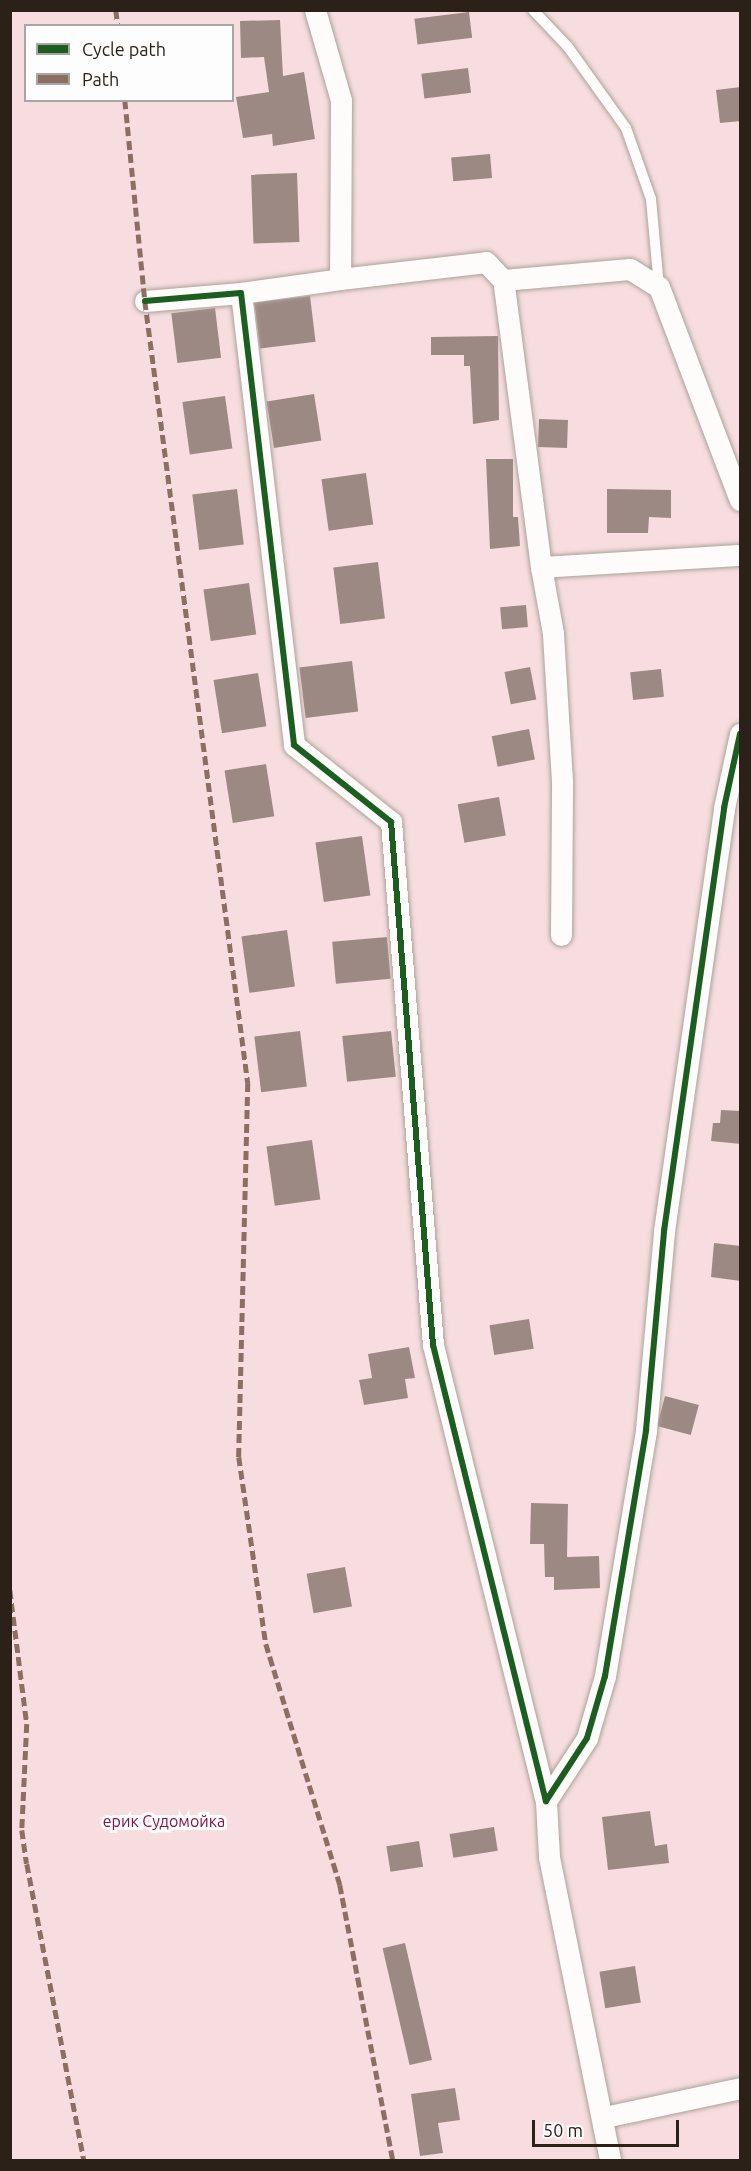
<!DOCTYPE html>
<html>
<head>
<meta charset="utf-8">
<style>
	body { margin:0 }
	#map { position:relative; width:751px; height:2171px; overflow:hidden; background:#f6ede6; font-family:Ubuntu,sans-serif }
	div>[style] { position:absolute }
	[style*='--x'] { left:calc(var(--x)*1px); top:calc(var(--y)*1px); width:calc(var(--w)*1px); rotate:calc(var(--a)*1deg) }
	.green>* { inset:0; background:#f7dddf }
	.building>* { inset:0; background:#9d8984; transform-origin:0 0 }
	.roads { filter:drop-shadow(0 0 2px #aba29b) drop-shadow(0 0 2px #aba29b) }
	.service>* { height:10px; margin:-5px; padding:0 5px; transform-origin:5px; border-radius:5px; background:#fefcfb }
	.minor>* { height:21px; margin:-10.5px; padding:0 10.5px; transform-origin:10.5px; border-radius:10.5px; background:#fefcfb }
	.quiet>* { height:4.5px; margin-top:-2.25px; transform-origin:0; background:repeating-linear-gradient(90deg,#8d6e63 0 9px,transparent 0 13.5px) }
	.cycleway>* { height:6px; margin:-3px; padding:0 3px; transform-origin:3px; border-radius:3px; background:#1b5e20 }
	span { translate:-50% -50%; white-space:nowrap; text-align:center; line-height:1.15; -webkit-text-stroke:6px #fdfdfd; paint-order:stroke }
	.park-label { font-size:16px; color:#831443 }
	.frame { position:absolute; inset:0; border:12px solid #2b2119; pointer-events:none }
	.legend { position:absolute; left:24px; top:24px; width:210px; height:78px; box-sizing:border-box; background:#fdfdfd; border:2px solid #a9a5a2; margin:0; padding:8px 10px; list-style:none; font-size:18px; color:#2b2119 }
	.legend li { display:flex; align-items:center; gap:12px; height:30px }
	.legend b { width:30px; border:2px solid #a9a5a2 }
	.scale { position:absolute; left:532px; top:2120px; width:147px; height:27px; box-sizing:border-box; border:3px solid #2b2119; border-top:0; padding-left:8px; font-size:18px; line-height:21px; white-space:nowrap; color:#2b2119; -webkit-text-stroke:4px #fdfdfd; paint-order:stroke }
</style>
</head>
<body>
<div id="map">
	<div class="green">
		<div style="clip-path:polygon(evenodd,11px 11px,740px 11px,740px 2160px,11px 2160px,11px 11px,26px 26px,232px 26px,232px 100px,26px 100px,26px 26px)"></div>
	</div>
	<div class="building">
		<div style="left:469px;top:12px;width:26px;height:55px;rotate:83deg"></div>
		<div style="clip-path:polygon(280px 20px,283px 76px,304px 72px,315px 139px,273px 146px,272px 134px,243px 138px,236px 97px,269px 92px,264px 57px,241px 58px,240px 21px)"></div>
		<div style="left:468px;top:68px;width:25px;height:47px;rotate:83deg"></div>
		<div style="clip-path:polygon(741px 87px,741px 121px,720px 123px,716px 90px)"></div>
		<div style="left:490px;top:154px;width:24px;height:39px;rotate:85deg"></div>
		<div style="left:297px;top:173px;width:69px;height:46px;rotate:88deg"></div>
		<div style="left:310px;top:296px;width:46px;height:56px;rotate:83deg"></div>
		<div style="left:215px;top:308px;width:50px;height:44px;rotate:83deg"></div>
		<div style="clip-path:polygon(498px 336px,499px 420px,473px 424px,470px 366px,464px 366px,464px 355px,431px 355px,431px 337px)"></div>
		<div style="left:314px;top:394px;width:47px;height:48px;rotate:81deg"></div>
		<div style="left:225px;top:396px;width:53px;height:43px;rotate:82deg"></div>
		<div style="left:539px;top:419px;width:29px;height:28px;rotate:2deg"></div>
		<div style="clip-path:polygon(486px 459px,513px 459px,513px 517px,518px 517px,520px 546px,490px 549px)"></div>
		<div style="left:366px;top:473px;width:52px;height:45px;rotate:82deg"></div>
		<div style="left:237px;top:489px;width:56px;height:45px;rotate:83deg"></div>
		<div style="clip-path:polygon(607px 489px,671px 490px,671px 518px,649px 517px,648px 533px,607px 533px)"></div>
		<div style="left:378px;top:562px;width:57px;height:45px;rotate:83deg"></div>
		<div style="left:249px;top:583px;width:52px;height:46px;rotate:82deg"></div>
		<div style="left:526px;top:605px;width:22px;height:26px;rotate:85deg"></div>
		<div style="left:352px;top:661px;width:51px;height:53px;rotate:83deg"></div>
		<div style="left:530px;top:667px;width:33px;height:26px;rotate:79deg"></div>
		<div style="left:661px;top:669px;width:28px;height:31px;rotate:84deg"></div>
		<div style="left:258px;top:673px;width:54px;height:45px;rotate:81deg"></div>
		<div style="left:529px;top:729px;width:31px;height:38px;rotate:79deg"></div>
		<div style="left:266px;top:764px;width:53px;height:42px;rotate:81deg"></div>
		<div style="left:499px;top:797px;width:39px;height:42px;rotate:80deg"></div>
		<div style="left:362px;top:836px;width:60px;height:47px;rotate:82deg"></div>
		<div style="left:287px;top:930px;width:57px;height:46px;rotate:82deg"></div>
		<div style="left:387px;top:937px;width:42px;height:55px;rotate:85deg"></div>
		<div style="left:300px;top:1031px;width:56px;height:46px;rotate:83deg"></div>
		<div style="left:391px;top:1031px;width:46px;height:49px;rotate:84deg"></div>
		<div style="clip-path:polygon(721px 1110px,741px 1111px,741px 1144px,711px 1141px,713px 1123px,720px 1123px)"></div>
		<div style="left:312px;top:1140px;width:60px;height:46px;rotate:82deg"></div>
		<div style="clip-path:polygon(714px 1243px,741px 1246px,741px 1281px,711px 1277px)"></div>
		<div style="left:529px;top:1319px;width:30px;height:40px;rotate:81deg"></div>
		<div style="clip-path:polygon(409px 1347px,415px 1378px,405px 1379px,408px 1398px,364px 1405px,359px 1380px,372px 1378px,368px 1354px)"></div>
		<div style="left:665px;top:1396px;width:35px;height:31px;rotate:15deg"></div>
		<div style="clip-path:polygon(531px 1503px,568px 1504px,567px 1557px,599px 1556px,600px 1588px,554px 1590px,554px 1577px,545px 1577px,544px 1544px,530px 1544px)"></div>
		<div style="left:345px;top:1567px;width:40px;height:39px;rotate:80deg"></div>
		<div style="clip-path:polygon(650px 1811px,655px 1846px,667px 1844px,669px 1863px,608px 1870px,602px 1817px)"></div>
		<div style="left:494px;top:1827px;width:24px;height:45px;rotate:81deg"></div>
		<div style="left:419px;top:1841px;width:26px;height:33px;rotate:81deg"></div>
		<div style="left:405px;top:1943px;width:120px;height:23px;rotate:77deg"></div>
		<div style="left:635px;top:1966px;width:37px;height:36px;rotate:81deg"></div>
		<div style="clip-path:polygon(455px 2088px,460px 2120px,438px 2123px,443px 2153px,420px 2156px,411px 2094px)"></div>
	</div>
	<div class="roads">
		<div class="service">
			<div style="--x:533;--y:10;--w:51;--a:46.6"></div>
			<div style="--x:568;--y:47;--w:100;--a:54.4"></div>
			<div style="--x:626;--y:128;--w:75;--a:70.6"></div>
			<div style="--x:651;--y:199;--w:88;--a:84.8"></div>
		</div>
		<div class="minor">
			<div style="--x:315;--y:10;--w:94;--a:73.9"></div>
			<div style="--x:341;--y:100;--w:179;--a:90.3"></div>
			<div style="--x:340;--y:279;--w:147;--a:-6.6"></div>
			<div style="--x:486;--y:262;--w:25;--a:47"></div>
			<div style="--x:241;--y:293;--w:100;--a:-8"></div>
			<div style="--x:145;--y:301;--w:96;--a:-4.8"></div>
			<div style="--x:241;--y:293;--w:455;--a:83.3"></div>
			<div style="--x:294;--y:745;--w:124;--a:38.4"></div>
			<div style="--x:391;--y:822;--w:525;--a:85.41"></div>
			<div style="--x:433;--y:1345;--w:470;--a:76.1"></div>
			<div style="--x:546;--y:1801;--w:75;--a:-56.9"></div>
			<div style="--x:587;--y:1738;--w:65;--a:-73.8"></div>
			<div style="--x:605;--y:1676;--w:249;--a:-80.5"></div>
			<div style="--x:646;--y:1430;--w:200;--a:-84.8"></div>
			<div style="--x:664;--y:1231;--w:427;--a:-81.9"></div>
			<div style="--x:724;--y:808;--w:76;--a:-77.8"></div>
			<div style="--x:541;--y:567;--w:290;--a:-97.5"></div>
			<div style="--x:503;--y:280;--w:127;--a:-5"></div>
			<div style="--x:630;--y:269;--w:34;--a:32"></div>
			<div style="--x:659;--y:287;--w:228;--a:69.2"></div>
			<div style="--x:561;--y:935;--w:154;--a:-89.6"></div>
			<div style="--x:562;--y:781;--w:148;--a:-93.5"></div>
			<div style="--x:553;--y:633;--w:67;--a:-100.3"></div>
			<div style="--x:541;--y:567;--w:199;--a:-3.5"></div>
			<div style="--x:546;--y:1801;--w:56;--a:86.9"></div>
			<div style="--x:549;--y:1857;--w:309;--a:78.6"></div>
			<div style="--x:604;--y:2117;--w:139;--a:-12"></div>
		</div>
	</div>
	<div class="quiet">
		<div style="--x:116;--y:10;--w:16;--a:83"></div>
		<div style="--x:125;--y:100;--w:202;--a:84.3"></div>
		<div style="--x:145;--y:301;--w:789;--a:82.5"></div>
		<div style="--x:248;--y:1083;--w:374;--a:91.4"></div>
		<div style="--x:239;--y:1457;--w:189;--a:81.8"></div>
		<div style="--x:266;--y:1644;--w:252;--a:72.9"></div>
		<div style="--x:340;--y:1885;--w:280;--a:79.1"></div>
		<div style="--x:10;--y:1590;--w:135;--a:82.8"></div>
		<div style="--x:27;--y:1724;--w:106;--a:92.7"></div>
		<div style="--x:22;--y:1830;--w:34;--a:82"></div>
		<div style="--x:27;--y:1864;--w:301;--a:79.1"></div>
	</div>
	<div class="cycleway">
		<div style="--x:145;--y:301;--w:96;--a:-4.8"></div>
		<div style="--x:241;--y:293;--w:455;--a:83.3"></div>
		<div style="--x:294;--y:745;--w:124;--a:38.4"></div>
		<div style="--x:391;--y:822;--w:525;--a:85.41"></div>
		<div style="--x:433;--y:1345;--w:470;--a:76.1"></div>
		<div style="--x:546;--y:1801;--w:75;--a:-56.9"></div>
		<div style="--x:587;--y:1738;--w:65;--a:-73.8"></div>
		<div style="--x:605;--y:1676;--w:249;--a:-80.5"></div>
		<div style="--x:646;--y:1430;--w:200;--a:-84.8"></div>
		<div style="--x:664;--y:1231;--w:427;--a:-81.9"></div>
		<div style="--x:724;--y:808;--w:76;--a:-77.8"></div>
	</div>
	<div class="park-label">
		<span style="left:164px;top:1821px">ерик Судомойка</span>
	</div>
	<div class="frame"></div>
	<ul class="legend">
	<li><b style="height:8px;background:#1b5e20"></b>Cycle path</li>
	<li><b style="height:8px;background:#8d6e63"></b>Path</li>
	</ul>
	<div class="scale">50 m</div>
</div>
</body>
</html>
